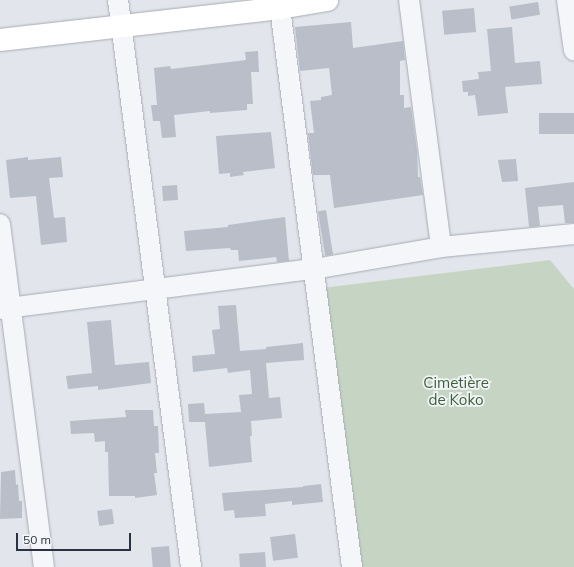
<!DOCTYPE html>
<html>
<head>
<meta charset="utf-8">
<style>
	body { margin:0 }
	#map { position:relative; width:574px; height:567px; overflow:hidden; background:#e2e5eb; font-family:Mulish,sans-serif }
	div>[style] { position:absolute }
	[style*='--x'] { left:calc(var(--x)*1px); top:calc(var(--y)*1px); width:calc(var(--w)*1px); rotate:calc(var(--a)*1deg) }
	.green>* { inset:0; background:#c6d5c3 }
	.building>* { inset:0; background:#b9bec8; transform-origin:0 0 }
	.roads { filter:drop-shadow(0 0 1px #a7abb5) drop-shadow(0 0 1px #a7abb5) }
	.minor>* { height:20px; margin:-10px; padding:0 10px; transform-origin:10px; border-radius:10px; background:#f5f6f9 }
	.major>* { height:22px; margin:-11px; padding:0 11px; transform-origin:11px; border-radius:11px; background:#fff }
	span { translate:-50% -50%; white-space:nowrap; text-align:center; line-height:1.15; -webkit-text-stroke:3.5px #f2f4f8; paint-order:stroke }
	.park-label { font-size:15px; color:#3b5f37 }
	.scale { position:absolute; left:16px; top:533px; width:115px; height:18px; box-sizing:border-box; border:2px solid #2a3143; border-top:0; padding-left:5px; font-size:12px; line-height:14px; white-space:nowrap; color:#2a3143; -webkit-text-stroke:3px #f2f4f8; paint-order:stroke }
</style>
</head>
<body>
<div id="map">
	<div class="green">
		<div style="clip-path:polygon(550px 260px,574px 289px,574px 567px,361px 567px,322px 288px)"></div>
	</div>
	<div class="building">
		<div style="left:538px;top:2px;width:13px;height:29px;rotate:81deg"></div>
		<div style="left:474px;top:8px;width:24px;height:32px;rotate:85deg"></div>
		<div style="clip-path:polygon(351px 22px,353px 48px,403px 41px,405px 60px,400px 61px,400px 95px,404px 95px,404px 108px,411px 107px,417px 151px,418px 177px,420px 177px,423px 195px,334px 208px,330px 175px,313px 175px,308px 133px,314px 133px,310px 101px,321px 100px,321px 97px,332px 95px,329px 68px,300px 71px,295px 27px)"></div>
		<div style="clip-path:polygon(512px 27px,515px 63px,540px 61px,542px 84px,505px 87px,508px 113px,478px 116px,475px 95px,468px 96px,468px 92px,463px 92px,462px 81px,479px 79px,478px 72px,491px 71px,487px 29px)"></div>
		<div style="clip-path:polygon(258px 51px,259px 72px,251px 72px,253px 104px,247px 104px,247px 110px,210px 113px,210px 111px,174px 115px,176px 137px,162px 138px,160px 121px,153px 121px,151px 105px,157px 105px,154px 68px,170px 66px,171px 69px,246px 60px,245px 52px)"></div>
		<div style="left:574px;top:113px;width:21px;height:35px;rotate:90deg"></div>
		<div style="clip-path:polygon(271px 132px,275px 168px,243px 172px,244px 175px,230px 177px,230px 173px,219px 174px,216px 136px)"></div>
		<div style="clip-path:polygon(28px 157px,28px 160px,61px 157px,63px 177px,49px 178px,54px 218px,65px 217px,67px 242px,41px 245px,36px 196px,10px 198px,6px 160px)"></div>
		<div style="clip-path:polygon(516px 159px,518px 181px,502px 182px,498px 160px)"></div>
		<div style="clip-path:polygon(574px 182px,574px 223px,565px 223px,563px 205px,538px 207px,540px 226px,529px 227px,525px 188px)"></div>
		<div style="left:177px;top:185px;width:15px;height:15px;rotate:86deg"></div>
		<div style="left:326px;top:210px;width:45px;height:8px;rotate:81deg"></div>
		<div style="clip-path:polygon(285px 217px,289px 261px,277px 262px,276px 257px,239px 261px,238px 250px,231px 250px,230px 248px,186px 251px,184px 231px,228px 227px,228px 225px)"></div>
		<div style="clip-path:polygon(236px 305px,240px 351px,266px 349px,266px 347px,303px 343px,304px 360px,266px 363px,269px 398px,280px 397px,282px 418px,251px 421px,252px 436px,250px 436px,252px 462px,209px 467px,205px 422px,189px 422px,188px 404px,204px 403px,205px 414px,241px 412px,239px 395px,252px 394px,250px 370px,228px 373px,227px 368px,193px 372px,192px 356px,215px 354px,212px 330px,220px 329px,218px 306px)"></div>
		<div style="clip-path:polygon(111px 320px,115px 365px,149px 362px,151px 383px,98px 390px,98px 386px,68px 389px,66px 376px,92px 373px,87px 322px)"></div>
		<div style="clip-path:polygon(125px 410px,153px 410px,154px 426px,158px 426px,159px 453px,155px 453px,157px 473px,154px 473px,157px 495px,135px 498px,135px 496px,109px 496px,108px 452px,105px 452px,105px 441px,95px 442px,94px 433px,71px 434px,70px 421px,126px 417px)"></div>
		<div style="clip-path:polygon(15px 470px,16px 485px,18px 484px,19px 501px,22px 501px,22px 518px,0 519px,1px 472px)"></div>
		<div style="clip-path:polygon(321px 484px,323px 502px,292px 505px,292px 501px,265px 504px,266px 516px,235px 518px,234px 510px,224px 511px,222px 493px,303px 487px,303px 486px)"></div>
		<div style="left:112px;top:509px;width:15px;height:15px;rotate:82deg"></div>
		<div style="left:295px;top:534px;width:24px;height:25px;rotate:83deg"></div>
		<div style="left:169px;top:546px;width:21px;height:18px;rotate:85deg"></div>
		<div style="left:265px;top:552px;width:15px;height:26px;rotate:86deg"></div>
	</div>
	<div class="roads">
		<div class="minor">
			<div style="--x:118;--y:0;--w:572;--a:82.66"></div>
			<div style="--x:279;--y:0;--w:572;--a:82.66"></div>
			<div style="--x:409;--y:0;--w:249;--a:82.6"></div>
			<div style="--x:567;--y:0;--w:51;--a:82.2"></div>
			<div style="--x:0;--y:224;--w:346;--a:82.7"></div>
			<div style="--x:0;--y:309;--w:317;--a:-7.3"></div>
			<div style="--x:314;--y:269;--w:129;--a:-9.8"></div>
			<div style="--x:441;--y:247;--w:134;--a:-5.6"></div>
		</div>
		<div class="major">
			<div style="--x:0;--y:40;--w:282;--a:-6.5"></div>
			<div style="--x:280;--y:8;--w:48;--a:-9.7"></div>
		</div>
	</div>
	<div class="park-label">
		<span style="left:456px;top:391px">Cimetière<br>de Koko</span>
	</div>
	<div class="scale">50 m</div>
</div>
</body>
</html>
